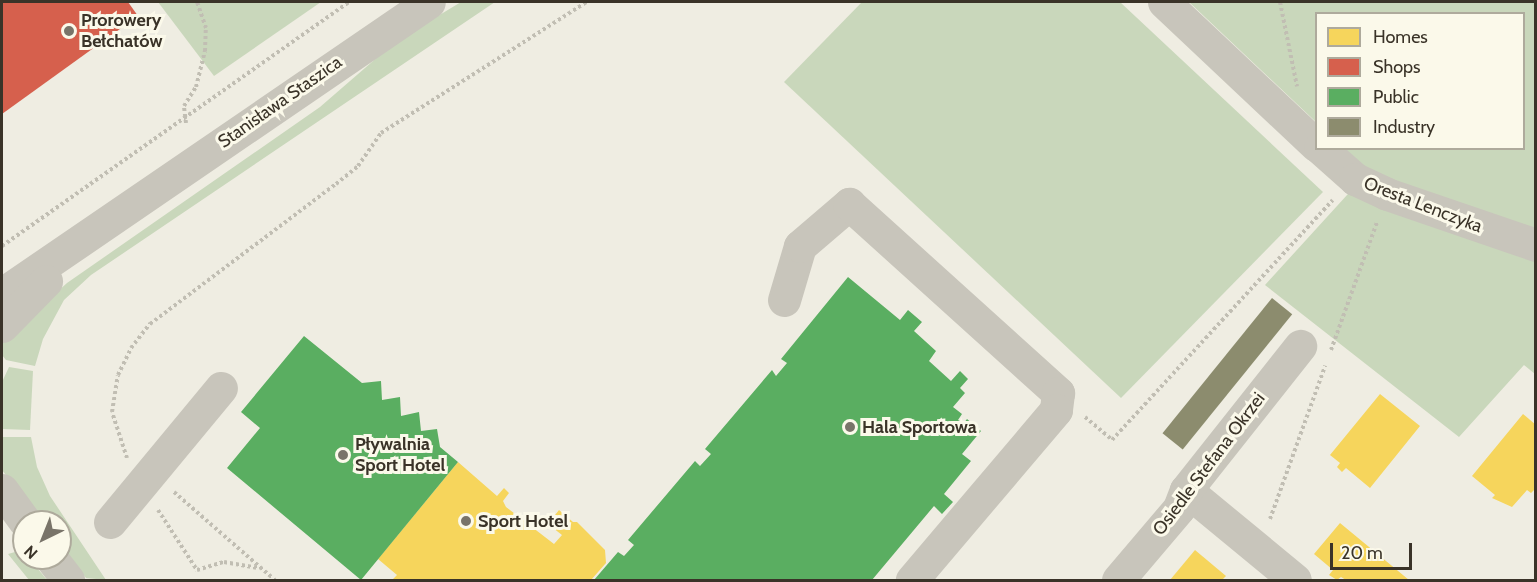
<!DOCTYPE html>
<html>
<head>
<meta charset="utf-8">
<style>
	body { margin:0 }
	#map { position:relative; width:1537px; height:582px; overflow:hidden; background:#efede2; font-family:Cabin,sans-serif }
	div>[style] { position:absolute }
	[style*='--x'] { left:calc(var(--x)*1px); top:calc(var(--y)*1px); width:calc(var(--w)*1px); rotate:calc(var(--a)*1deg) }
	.green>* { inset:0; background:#c9d7bb }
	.homes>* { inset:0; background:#f6d55c }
	.shops>* { inset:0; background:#d6604d }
	.public>* { inset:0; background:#5aae61 }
	.industry>* { inset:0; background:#8c8c6e; transform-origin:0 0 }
	.path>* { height:4px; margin-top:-2px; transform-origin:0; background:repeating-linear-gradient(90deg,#c1beb3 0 3px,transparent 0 6px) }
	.minor>* { height:33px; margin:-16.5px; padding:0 16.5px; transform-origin:16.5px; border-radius:16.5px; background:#c8c5bb }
	.dots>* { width:16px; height:16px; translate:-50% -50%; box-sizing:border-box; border:3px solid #fbf9ea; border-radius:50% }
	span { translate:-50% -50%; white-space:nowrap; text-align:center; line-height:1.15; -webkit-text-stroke:6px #fbf9ea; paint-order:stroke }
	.poi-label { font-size:18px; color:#3a3328; font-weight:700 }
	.left { translate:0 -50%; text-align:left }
	.street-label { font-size:18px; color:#3a3328 }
	.frame { position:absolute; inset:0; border:3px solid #3a3328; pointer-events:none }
	.legend { position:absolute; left:1315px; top:12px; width:210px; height:138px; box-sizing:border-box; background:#fbf9ea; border:2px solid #aeaa9c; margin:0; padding:8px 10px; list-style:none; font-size:18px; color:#3a3328 }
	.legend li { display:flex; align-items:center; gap:12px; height:30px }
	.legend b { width:30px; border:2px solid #aeaa9c }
	.north { position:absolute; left:12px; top:510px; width:60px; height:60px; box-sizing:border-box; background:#fbf9ea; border:2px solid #aeaa9c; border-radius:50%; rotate:223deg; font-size:16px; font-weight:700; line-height:24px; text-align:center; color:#3a3328 }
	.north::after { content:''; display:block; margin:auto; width:21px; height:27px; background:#797469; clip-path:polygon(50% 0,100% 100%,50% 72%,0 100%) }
	.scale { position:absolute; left:1330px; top:543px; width:82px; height:27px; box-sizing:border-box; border:3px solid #3a3328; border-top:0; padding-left:8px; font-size:18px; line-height:21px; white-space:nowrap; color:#3a3328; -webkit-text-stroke:4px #fbf9ea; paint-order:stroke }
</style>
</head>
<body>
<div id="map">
	<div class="green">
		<div style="clip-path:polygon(158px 2px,321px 2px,214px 76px)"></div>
		<div style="clip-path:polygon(461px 2px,495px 2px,91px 275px,64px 300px,43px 339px,35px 366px,6px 360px,2px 355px,2px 342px,67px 283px,320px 107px,395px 42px)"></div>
		<div style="clip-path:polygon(862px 2px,1120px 2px,1323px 192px,1121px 398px,784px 82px)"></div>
		<div style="clip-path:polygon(1189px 2px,1535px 2px,1535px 374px,1524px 365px,1459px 437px,1265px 285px,1368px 172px,1344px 149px,1524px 148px,1524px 14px,1316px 14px,1316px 122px)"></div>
		<div style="clip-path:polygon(9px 367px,33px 371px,30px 430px,2px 429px,2px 382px)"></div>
		<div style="clip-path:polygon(2px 437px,31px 437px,37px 467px,50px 496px,106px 580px,86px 578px,60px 545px,60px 522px,42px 522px,2px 470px)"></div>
		<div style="clip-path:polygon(22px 550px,24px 558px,29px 558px,47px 580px,29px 580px,8px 554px)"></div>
	</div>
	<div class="homes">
		<div style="clip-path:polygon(1380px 394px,1420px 426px,1370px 488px,1346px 468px,1342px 472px,1337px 467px,1340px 463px,1330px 455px)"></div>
		<div style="clip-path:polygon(1523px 414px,1536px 425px,1536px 488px,1531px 493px,1527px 490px,1512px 507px,1492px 498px,1495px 495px,1472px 476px)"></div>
		<div style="clip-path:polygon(458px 462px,497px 496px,504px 488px,509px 493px,503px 501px,506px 507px,554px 544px,562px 535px,548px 524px,559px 510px,573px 522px,577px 522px,605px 550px,606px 563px,591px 580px,392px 580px,397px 575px,378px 559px)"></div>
		<div style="clip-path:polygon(1340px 523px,1409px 580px,1346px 580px,1341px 577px,1337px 580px,1329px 575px,1333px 570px,1314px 554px)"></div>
		<div style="clip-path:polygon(1195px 550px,1226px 576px,1222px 580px,1170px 580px)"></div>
	</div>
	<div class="shops">
		<div style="clip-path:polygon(2px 2px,128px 2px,138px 16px,2px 114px)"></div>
	</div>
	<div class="public">
		<div style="clip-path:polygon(848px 277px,900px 320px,908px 310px,922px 322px,914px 331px,936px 351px,929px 361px,951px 381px,960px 371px,968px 379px,960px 388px,965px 393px,953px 407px,962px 414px,958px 420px,964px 423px,967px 419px,981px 431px,962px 454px,971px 461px,944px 494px,953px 502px,942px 514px,934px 506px,872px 580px,594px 580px,618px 552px,624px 556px,634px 545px,628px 540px,695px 461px,700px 466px,711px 454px,705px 449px,772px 370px,776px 376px,787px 363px,781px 359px)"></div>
		<div style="clip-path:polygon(304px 336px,362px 383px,381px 381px,382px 400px,400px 397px,401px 416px,419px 412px,421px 431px,437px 429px,440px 447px,458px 462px,361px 580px,227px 468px,260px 428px,241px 412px)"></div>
	</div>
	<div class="industry">
		<div style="left:1272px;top:298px;width:26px;height:174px;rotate:39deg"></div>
	</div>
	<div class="path">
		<div style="--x:1280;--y:2;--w:86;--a:78.6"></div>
		<div style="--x:186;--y:123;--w:17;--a:-97"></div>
		<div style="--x:184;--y:106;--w:22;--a:-58"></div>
		<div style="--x:196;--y:87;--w:37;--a:-76"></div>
		<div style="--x:205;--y:51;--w:23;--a:-88"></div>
		<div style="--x:206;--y:28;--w:28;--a:-109"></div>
		<div style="--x:2;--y:246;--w:424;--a:-35.1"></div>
		<div style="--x:1331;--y:350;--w:136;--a:-70.2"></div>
		<div style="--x:1085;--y:417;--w:35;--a:40"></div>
		<div style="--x:1112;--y:440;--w:326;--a:-47.4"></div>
		<div style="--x:127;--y:458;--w:48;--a:-108.1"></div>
		<div style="--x:112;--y:412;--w:37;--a:-81"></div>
		<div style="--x:118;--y:375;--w:30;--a:-64"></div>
		<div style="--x:131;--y:348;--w:31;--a:-52"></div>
		<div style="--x:150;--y:324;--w:233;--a:-37"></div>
		<div style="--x:336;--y:184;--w:28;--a:-39"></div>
		<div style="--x:358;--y:166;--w:40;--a:-55.1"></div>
		<div style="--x:381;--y:133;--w:244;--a:-32.5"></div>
		<div style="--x:174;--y:492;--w:134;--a:41.1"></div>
		<div style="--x:158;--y:510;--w:72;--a:57"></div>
		<div style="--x:197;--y:570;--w:28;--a:-17"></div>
		<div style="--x:224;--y:562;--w:36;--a:10"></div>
		<div style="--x:1270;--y:519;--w:163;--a:-70.2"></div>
	</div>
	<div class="minor">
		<div style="--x:1164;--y:2;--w:209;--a:43.3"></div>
		<div style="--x:1320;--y:148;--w:47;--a:41.5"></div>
		<div style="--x:1355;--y:179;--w:35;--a:25"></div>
		<div style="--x:1387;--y:194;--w:157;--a:18.9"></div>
		<div style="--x:2;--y:294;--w:517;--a:-34.37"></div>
		<div style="--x:784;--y:300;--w:56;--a:-73.5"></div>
		<div style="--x:800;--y:246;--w:65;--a:-40.6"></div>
		<div style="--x:849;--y:204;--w:282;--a:42.1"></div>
		<div style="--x:1058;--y:393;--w:17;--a:97"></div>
		<div style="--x:1056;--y:410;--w:223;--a:130.3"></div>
		<div style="--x:2;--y:326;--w:63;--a:-45.6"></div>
		<div style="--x:2;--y:490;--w:39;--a:54"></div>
		<div style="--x:1186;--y:490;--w:141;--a:39.5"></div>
		<div style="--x:110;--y:522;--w:174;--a:-50.4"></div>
		<div style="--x:51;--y:558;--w:28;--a:52"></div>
		<div style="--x:1118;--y:580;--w:94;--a:-49.7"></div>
		<div style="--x:1179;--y:508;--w:19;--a:-69"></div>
		<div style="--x:1186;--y:490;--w:184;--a:-51.6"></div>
	</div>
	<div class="dots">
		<div style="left:69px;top:31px;background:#797469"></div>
		<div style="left:850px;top:427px;background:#797469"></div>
		<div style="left:343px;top:455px;background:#797469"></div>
		<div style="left:466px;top:521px;background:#797469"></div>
	</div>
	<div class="poi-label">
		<span class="left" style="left:81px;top:31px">Prorowery<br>Bełchatów</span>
		<span class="left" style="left:862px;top:427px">Hala Sportowa</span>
		<span class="left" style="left:355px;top:455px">Pływalnia<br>Sport Hotel</span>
		<span class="left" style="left:478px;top:521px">Sport Hotel</span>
	</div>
	<div class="street-label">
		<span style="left:280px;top:102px;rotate:-35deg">Stanisława Staszica</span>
		<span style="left:1423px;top:205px;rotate:21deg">Oresta Lenczyka</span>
		<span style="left:1209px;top:464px;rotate:-53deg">Osiedle Stefana Okrzei</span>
	</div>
	<div class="frame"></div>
	<ul class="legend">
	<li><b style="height:16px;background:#f6d55c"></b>Homes</li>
	<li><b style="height:16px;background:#d6604d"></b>Shops</li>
	<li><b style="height:16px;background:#5aae61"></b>Public</li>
	<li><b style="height:16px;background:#8c8c6e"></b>Industry</li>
	</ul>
	<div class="north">N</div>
	<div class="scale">20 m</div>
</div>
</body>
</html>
